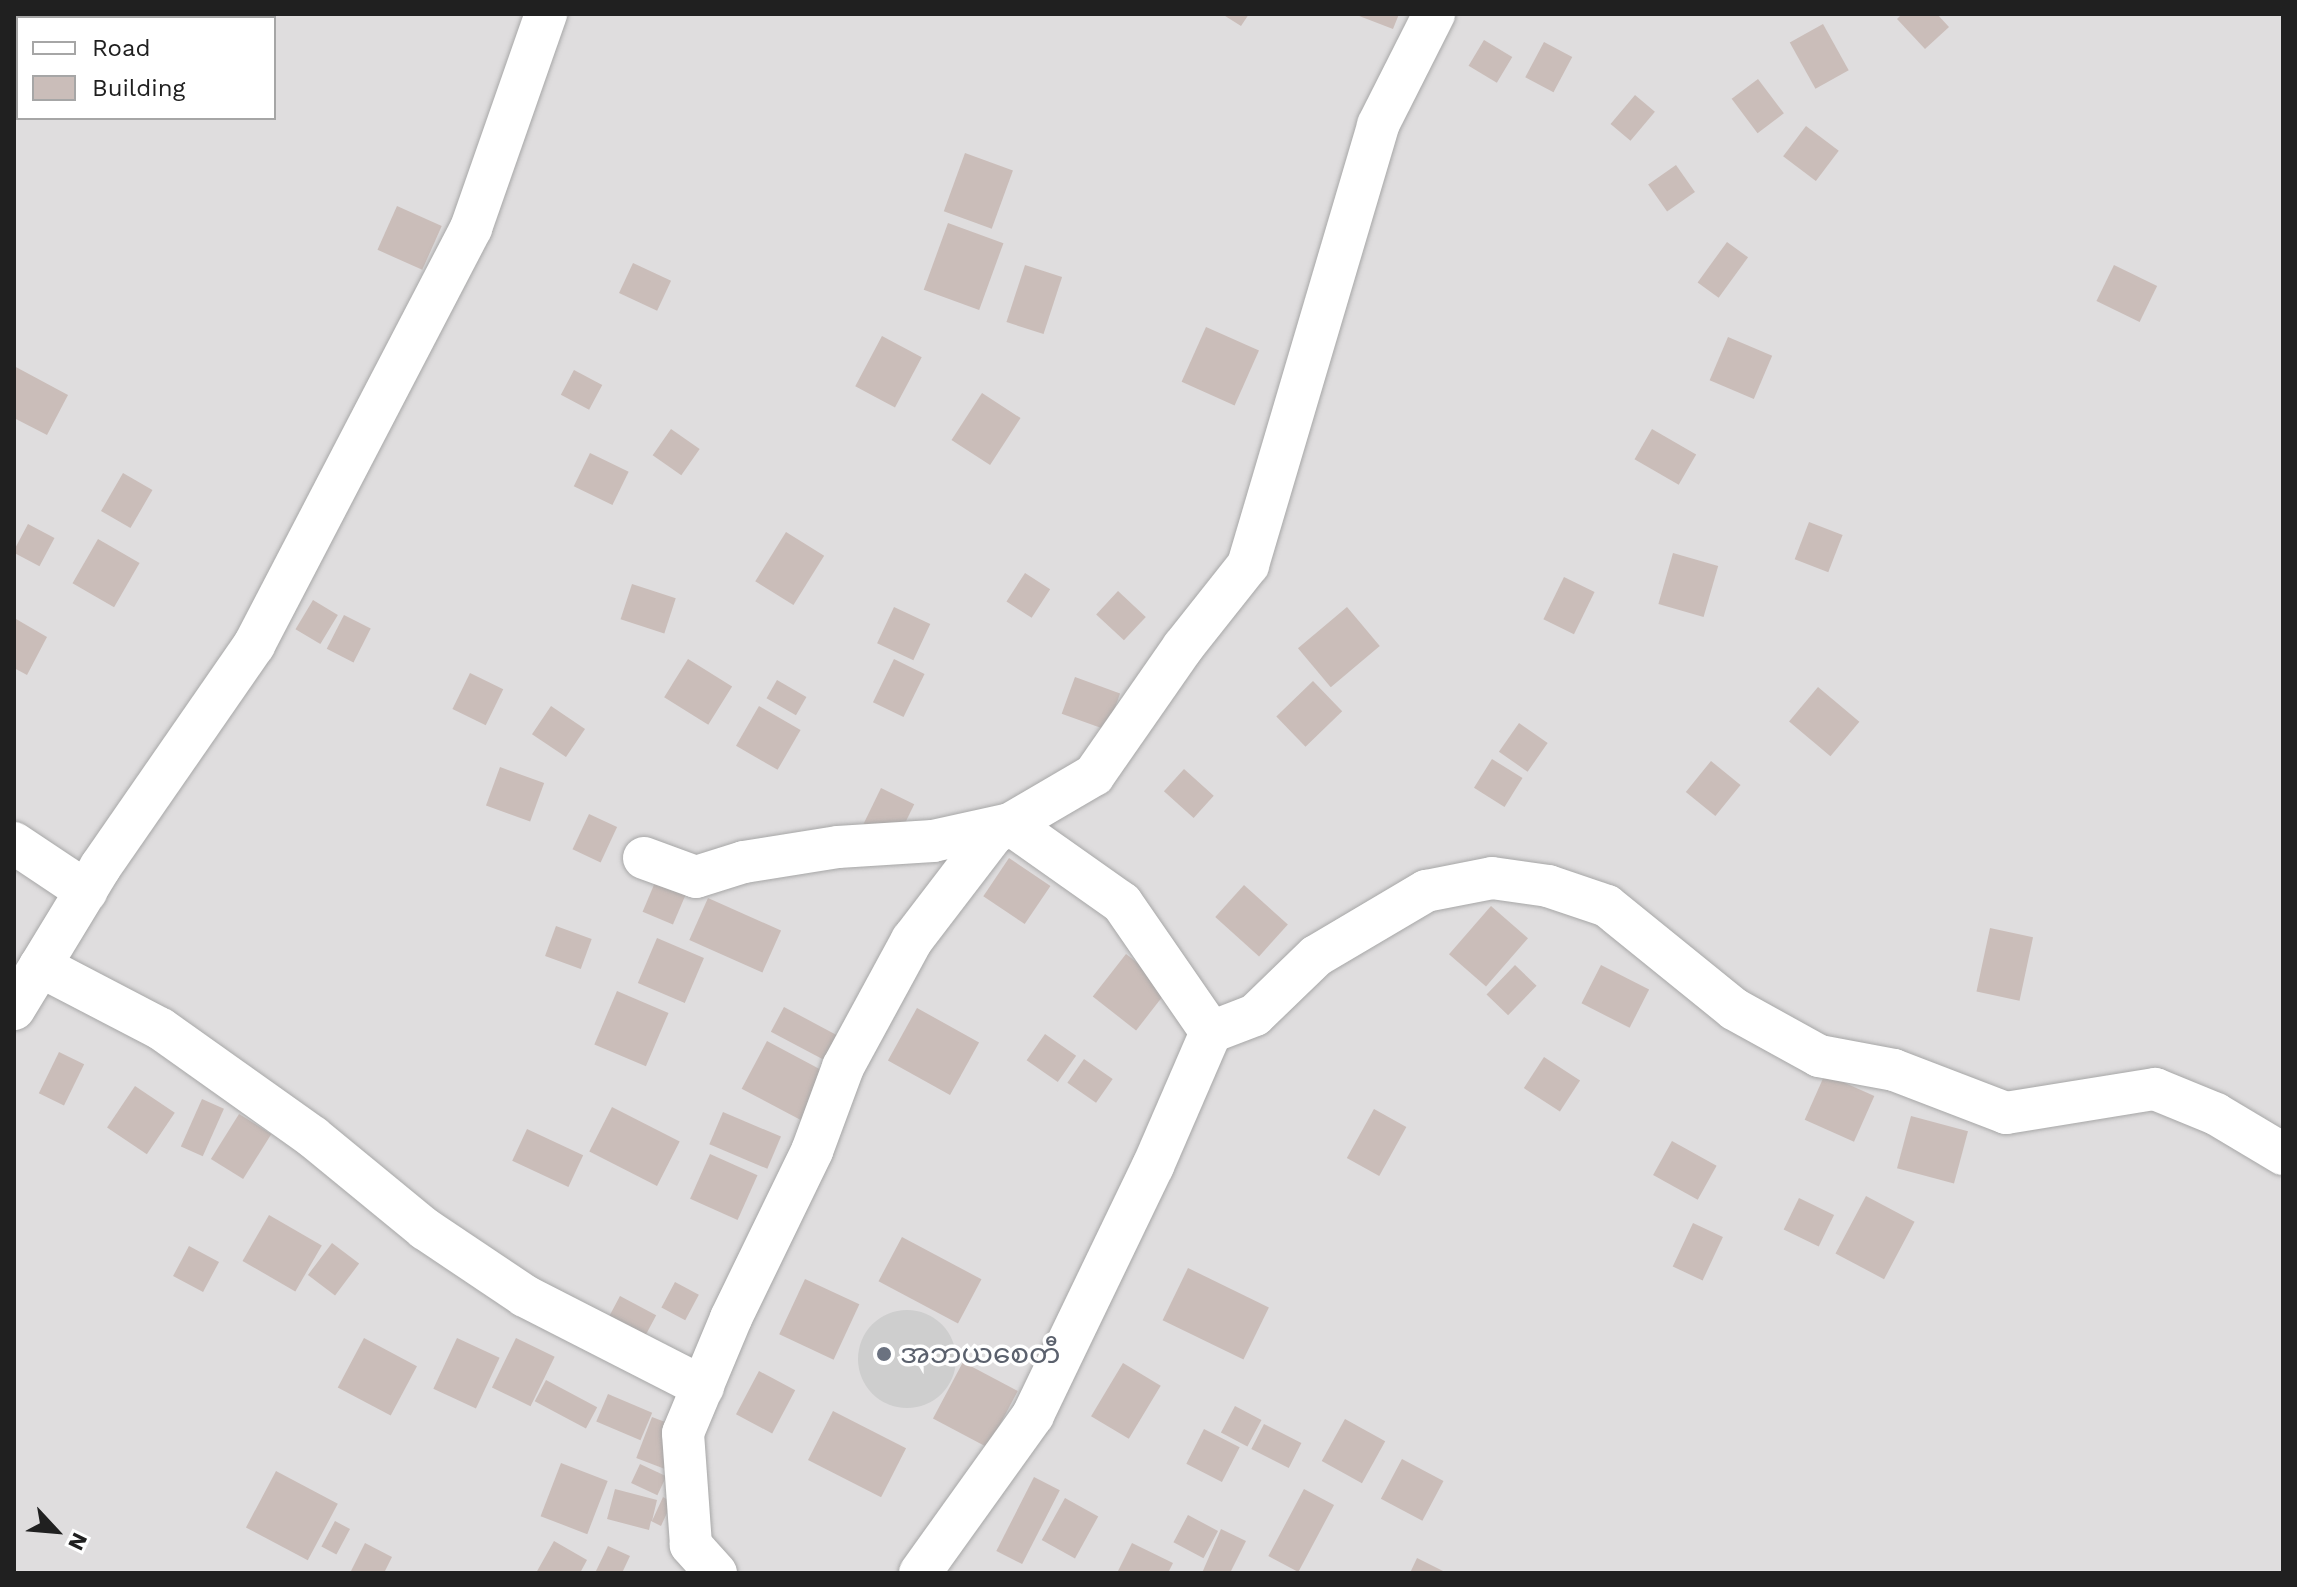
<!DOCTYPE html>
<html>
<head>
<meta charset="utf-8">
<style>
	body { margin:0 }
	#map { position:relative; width:2297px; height:1587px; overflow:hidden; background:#f2ece6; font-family:"Work Sans","Noto Sans Myanmar",sans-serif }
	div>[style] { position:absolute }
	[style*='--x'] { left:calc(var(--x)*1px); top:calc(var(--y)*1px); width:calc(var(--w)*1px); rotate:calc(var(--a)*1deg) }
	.residential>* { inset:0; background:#dfddde }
	.religious>* { inset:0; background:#cecece }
	.round { border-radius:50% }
	.building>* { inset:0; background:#cabdb9; transform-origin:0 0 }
	.roads { filter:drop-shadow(0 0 2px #a7a7a7) drop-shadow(0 0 2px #a7a7a7) }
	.minor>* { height:42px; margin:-21px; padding:0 21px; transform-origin:21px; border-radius:21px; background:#fff }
	.dots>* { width:22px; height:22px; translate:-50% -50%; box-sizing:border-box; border:4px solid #fff; border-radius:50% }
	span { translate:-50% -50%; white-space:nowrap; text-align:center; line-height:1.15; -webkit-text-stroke:7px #fff; paint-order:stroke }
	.worship-label { font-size:28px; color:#5b616d }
	.left { translate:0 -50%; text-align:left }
	.frame { position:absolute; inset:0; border:16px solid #202020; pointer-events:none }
	.legend { position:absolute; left:16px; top:16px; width:260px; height:104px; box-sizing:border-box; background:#fff; border:2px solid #a6a6a6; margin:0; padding:10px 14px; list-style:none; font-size:24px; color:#202020 }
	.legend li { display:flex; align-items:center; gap:16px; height:40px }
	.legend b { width:40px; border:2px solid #a6a6a6 }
	.north { position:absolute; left:16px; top:1491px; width:80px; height:80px; -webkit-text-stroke:6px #fff; paint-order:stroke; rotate:116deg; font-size:22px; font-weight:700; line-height:32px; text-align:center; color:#202020 }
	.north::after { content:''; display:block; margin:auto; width:28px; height:36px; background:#202020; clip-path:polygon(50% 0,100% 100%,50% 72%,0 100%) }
</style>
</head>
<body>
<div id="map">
	<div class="residential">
		<div style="clip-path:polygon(evenodd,14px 14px,2283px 14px,2283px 1573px,14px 1573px,14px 14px,18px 18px,274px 18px,274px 118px,18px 118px,18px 18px)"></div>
	</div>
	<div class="religious">
		<div class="round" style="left:858px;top:1310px;width:98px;height:98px"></div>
	</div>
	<div class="building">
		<div style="clip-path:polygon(32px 14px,89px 14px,85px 18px)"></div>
		<div style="clip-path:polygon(1222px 14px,1249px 14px,1241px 26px)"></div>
		<div style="clip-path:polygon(1354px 14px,1399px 14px,1393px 29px)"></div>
		<div style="clip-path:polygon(1902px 14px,1937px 14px,1949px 27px,1925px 49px,1897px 19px)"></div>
		<div style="left:1823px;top:24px;width:53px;height:38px;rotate:61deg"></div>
		<div style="left:1484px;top:40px;width:33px;height:30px;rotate:31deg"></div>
		<div style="left:1544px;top:42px;width:32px;height:40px;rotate:28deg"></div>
		<div style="left:1758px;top:79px;width:43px;height:33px;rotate:53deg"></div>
		<div style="left:1635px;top:95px;width:26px;height:38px;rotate:40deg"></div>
		<div style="left:1806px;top:126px;width:41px;height:38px;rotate:37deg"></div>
		<div style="left:965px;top:153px;width:51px;height:62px;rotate:20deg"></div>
		<div style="left:1676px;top:165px;width:33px;height:34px;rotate:55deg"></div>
		<div style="left:397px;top:206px;width:49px;height:48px;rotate:24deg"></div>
		<div style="left:948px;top:223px;width:59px;height:71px;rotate:20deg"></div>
		<div style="left:1727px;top:242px;width:26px;height:50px;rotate:36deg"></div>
		<div style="left:633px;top:263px;width:42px;height:33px;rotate:25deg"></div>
		<div style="left:1025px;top:265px;width:39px;height:60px;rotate:18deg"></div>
		<div style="left:2114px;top:265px;width:48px;height:40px;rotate:26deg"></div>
		<div style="left:1206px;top:327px;width:58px;height:60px;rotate:24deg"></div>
		<div style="left:882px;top:336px;width:45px;height:57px;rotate:28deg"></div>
		<div style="left:1728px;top:337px;width:48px;height:47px;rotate:23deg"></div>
		<div style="clip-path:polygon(14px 366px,68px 395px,47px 435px,14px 418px)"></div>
		<div style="left:574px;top:370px;width:32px;height:28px;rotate:28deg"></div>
		<div style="left:982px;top:393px;width:46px;height:56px;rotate:33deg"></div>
		<div style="left:671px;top:429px;width:35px;height:32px;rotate:35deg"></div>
		<div style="left:1652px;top:429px;width:51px;height:35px;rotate:30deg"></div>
		<div style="left:590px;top:453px;width:43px;height:37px;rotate:26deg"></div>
		<div style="left:123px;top:473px;width:34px;height:44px;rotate:30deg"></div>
		<div style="left:1809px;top:522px;width:36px;height:40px;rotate:21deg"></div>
		<div style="left:28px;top:524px;width:30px;height:32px;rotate:28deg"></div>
		<div style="left:786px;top:532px;width:45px;height:58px;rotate:32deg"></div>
		<div style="left:98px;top:539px;width:48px;height:51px;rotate:30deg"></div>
		<div style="left:1673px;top:553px;width:47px;height:53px;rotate:16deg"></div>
		<div style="left:1025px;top:573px;width:30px;height:34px;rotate:33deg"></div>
		<div style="left:1564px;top:577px;width:34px;height:47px;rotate:26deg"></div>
		<div style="left:632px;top:584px;width:46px;height:37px;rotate:18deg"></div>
		<div style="left:1118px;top:591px;width:38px;height:32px;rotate:43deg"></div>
		<div style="left:313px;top:600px;width:29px;height:34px;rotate:31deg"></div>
		<div style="left:894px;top:607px;width:40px;height:40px;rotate:25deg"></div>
		<div style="left:1347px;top:607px;width:51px;height:64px;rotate:50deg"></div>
		<div style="left:344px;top:615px;width:30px;height:38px;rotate:27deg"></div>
		<div style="clip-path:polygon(16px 619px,47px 637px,27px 675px,14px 668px)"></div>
		<div style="left:688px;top:659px;width:52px;height:45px;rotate:32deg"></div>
		<div style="left:894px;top:659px;width:34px;height:48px;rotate:26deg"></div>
		<div style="left:470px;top:673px;width:37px;height:40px;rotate:26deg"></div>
		<div style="left:1075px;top:677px;width:48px;height:39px;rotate:20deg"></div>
		<div style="left:777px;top:680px;width:34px;height:21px;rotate:30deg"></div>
		<div style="left:1313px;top:681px;width:42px;height:51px;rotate:46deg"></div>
		<div style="left:1818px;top:687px;width:54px;height:45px;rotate:40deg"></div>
		<div style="left:551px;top:706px;width:41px;height:34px;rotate:34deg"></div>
		<div style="left:759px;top:706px;width:48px;height:46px;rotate:30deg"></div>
		<div style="left:1519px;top:723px;width:35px;height:35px;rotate:35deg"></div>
		<div style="left:1492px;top:759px;width:36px;height:34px;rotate:32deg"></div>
		<div style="left:1711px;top:761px;width:38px;height:40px;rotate:39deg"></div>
		<div style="left:500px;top:767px;width:47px;height:41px;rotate:20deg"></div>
		<div style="left:1184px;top:769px;width:40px;height:30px;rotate:42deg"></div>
		<div style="left:881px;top:788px;width:37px;height:43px;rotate:26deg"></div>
		<div style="left:589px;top:814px;width:31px;height:39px;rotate:25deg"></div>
		<div style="left:1009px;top:858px;width:50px;height:46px;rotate:34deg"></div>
		<div style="left:659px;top:873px;width:33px;height:42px;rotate:23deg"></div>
		<div style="left:1244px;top:885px;width:59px;height:43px;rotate:42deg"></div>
		<div style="left:708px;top:898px;width:80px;height:46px;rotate:24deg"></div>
		<div style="left:1491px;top:906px;width:49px;height:64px;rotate:41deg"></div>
		<div style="left:556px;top:926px;width:38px;height:32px;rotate:20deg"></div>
		<div style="left:1990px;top:928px;width:44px;height:65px;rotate:12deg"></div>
		<div style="left:657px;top:938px;width:51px;height:49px;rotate:23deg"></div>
		<div style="left:1126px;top:954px;width:55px;height:54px;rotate:38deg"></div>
		<div style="left:1515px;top:965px;width:30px;height:41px;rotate:44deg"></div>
		<div style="left:1601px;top:965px;width:54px;height:43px;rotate:27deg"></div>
		<div style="left:617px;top:991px;width:56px;height:58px;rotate:23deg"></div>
		<div style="left:784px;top:1007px;width:69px;height:28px;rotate:28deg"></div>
		<div style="left:917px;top:1008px;width:71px;height:60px;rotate:29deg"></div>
		<div style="left:1045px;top:1034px;width:38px;height:32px;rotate:35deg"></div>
		<div style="left:767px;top:1041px;width:68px;height:54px;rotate:28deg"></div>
		<div style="left:59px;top:1052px;width:28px;height:46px;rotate:26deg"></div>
		<div style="left:1544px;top:1057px;width:43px;height:37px;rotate:33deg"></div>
		<div style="left:1084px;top:1059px;width:35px;height:29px;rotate:35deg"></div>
		<div style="left:1825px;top:1074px;width:54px;height:50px;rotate:24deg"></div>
		<div style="left:135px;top:1086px;width:48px;height:50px;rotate:34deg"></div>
		<div style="left:202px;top:1099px;width:24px;height:52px;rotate:24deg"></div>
		<div style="left:612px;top:1107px;width:76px;height:50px;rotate:27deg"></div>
		<div style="left:1374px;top:1109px;width:37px;height:56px;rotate:29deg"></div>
		<div style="left:723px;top:1112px;width:63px;height:35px;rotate:23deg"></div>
		<div style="left:239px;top:1114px;width:38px;height:53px;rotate:32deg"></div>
		<div style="left:1911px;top:1116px;width:59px;height:54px;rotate:15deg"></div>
		<div style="left:527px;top:1129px;width:62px;height:35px;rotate:25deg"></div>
		<div style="left:1672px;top:1141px;width:51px;height:39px;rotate:29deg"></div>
		<div style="left:710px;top:1154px;width:52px;height:49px;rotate:24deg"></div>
		<div style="left:1866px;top:1196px;width:55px;height:65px;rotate:28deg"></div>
		<div style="left:1799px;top:1198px;width:39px;height:35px;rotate:26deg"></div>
		<div style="left:269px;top:1215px;width:61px;height:53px;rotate:30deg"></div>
		<div style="left:1693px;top:1223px;width:33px;height:48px;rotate:25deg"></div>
		<div style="left:902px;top:1237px;width:90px;height:50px;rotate:28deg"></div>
		<div style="left:332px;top:1243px;width:34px;height:40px;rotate:37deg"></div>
		<div style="left:189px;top:1246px;width:34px;height:34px;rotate:28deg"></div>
		<div style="left:1188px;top:1268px;width:90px;height:58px;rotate:26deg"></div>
		<div style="left:805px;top:1279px;width:60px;height:61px;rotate:25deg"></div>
		<div style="left:675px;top:1282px;width:27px;height:29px;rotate:28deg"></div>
		<div style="left:620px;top:1296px;width:41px;height:34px;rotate:28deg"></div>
		<div style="left:364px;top:1338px;width:60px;height:56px;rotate:28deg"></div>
		<div style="left:457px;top:1338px;width:47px;height:56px;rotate:25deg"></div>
		<div style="left:516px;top:1338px;width:43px;height:55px;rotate:26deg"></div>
		<div style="left:963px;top:1362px;width:62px;height:64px;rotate:28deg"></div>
		<div style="left:1123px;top:1363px;width:44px;height:62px;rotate:31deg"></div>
		<div style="left:759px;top:1371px;width:41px;height:49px;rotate:28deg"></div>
		<div style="left:546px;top:1380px;width:58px;height:24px;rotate:28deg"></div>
		<div style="left:608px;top:1394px;width:48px;height:30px;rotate:23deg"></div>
		<div style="left:1235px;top:1406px;width:30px;height:30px;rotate:28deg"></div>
		<div style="left:833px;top:1411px;width:82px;height:55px;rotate:27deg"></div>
		<div style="left:652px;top:1417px;width:30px;height:44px;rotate:21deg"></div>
		<div style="left:1345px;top:1419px;width:46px;height:48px;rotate:29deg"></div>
		<div style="left:1264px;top:1424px;width:42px;height:28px;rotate:27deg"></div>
		<div style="left:1204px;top:1429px;width:40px;height:39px;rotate:27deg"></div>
		<div style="left:1402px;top:1459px;width:47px;height:45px;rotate:28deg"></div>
		<div style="left:561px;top:1463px;width:50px;height:57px;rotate:21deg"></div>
		<div style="left:640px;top:1464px;width:29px;height:21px;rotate:25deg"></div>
		<div style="left:276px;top:1471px;width:70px;height:64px;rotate:28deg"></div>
		<div style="left:1034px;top:1477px;width:29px;height:83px;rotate:27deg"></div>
		<div style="clip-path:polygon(615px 1489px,657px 1500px,652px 1521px,663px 1497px,672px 1502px,661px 1526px,651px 1521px,649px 1530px,607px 1519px)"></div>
		<div style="left:1304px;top:1489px;width:34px;height:76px;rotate:28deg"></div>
		<div style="left:1065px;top:1498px;width:38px;height:48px;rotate:29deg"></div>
		<div style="left:1188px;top:1515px;width:34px;height:31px;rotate:28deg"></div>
		<div style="left:335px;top:1521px;width:17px;height:29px;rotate:28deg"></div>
		<div style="clip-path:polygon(1221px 1529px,1246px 1541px,1230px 1573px,1202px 1573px)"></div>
		<div style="clip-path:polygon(554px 1541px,587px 1560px,580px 1573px,536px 1573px)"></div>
		<div style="clip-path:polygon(365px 1543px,392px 1557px,384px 1573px,350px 1573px)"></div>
		<div style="clip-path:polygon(1132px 1543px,1173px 1563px,1168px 1573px,1117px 1573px)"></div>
		<div style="clip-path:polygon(608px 1546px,630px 1556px,622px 1573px,595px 1573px)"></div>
		<div style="clip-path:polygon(1417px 1558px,1447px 1573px,1410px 1573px)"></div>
	</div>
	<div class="roads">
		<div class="minor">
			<div style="--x:14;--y:843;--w:87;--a:33.7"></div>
			<div style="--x:644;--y:858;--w:55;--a:20.1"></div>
			<div style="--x:696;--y:877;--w:50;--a:-17.4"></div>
			<div style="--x:744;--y:862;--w:95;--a:-9.1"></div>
			<div style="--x:838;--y:847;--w:95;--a:-3.6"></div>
			<div style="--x:933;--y:841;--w:79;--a:-12.4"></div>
			<div style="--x:1010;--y:824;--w:137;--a:35.2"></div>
			<div style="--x:1122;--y:903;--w:157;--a:55.4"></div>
			<div style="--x:1211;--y:1032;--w:47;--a:-21.1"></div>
			<div style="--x:1255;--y:1015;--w:85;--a:-44"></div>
			<div style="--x:1316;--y:956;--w:128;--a:-30.6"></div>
			<div style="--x:1426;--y:891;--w:67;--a:-11.1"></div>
			<div style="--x:1492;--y:878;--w:57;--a:8.1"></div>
			<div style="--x:1548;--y:886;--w:62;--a:18.7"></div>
			<div style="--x:1607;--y:906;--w:164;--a:39"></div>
			<div style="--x:1734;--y:1009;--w:97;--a:28.9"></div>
			<div style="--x:1819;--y:1056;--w:76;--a:10.6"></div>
			<div style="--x:1894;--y:1070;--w:120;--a:21"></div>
			<div style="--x:2006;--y:1113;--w:151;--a:-9.2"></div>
			<div style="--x:2155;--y:1089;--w:66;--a:22.3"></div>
			<div style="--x:2216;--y:1114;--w:78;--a:30.8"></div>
			<div style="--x:40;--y:966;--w:136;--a:27.5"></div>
			<div style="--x:161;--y:1029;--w:186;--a:35.4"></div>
			<div style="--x:313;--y:1137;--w:145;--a:39.4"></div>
			<div style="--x:425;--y:1229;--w:120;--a:33.8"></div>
			<div style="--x:525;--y:1296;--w:200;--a:27.1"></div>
			<div style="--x:14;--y:1009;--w:167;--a:-58.7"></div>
			<div style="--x:101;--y:866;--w:269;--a:-55.3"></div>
			<div style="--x:254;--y:645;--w:470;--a:-62.5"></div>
			<div style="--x:471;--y:228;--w:227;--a:-70.7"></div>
			<div style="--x:716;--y:1573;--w:38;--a:-132"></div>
			<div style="--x:691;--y:1545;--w:112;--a:-94.1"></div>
			<div style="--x:683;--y:1433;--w:125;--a:-67.3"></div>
			<div style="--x:731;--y:1318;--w:186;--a:-64.1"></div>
			<div style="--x:812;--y:1151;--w:90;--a:-69.7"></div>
			<div style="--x:843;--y:1067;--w:145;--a:-61.5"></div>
			<div style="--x:912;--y:940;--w:133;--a:-52.6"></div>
			<div style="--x:993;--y:834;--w:117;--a:-30.3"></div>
			<div style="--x:1094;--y:775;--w:156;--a:-55.2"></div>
			<div style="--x:1183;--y:647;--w:105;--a:-51.6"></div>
			<div style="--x:1248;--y:565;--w:459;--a:-73.5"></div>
			<div style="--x:1378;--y:125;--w:124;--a:-63.2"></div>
			<div style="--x:920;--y:1573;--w:194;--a:-54.4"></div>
			<div style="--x:1033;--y:1415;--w:276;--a:-64.3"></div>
			<div style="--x:1153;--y:1166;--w:146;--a:-66.6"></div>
		</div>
	</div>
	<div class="dots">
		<div style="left:884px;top:1354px;background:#6b7280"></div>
	</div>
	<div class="worship-label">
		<span class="left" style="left:900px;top:1354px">အဘယစေတီ</span>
	</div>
	<div class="frame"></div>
	<ul class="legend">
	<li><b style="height:10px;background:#fff"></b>Road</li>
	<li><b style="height:22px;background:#cabdb9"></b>Building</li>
	</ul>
	<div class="north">N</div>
</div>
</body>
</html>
